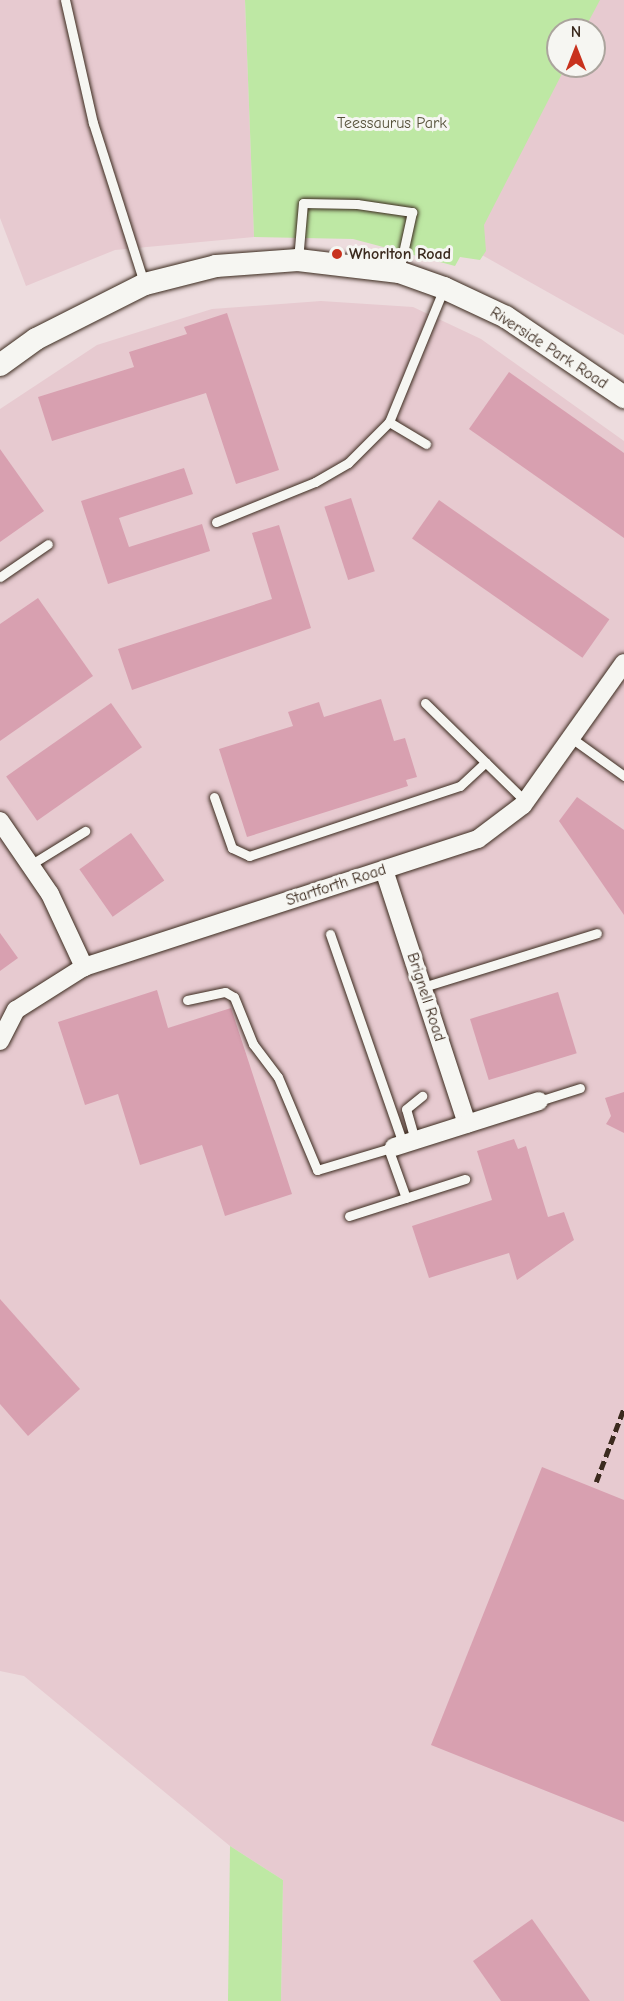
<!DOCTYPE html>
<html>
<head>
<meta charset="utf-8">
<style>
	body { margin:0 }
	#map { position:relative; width:624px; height:2001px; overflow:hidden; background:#eddcde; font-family:"Comic Neue",sans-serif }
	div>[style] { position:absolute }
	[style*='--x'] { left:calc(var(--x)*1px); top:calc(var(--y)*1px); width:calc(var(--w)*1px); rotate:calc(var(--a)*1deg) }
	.built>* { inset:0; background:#e7cad0 }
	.green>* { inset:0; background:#bee8a4 }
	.building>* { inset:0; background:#d8a0b0; transform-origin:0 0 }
	.roads { filter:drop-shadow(0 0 2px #3b2a1e) drop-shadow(0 0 2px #3b2a1e) }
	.service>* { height:9px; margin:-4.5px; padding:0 4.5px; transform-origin:4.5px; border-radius:4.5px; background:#f6f6f2 }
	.minor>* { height:18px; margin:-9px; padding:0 9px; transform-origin:9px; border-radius:9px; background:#f6f6f2 }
	.tertiary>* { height:22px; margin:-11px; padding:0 11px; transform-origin:11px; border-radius:11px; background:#f6f6f2 }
	.rail>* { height:4.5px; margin-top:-2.25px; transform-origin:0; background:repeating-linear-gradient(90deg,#3b2a1e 0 9px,transparent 0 13.5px) }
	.dots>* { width:16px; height:16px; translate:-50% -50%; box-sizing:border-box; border:3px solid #f6f6f2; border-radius:50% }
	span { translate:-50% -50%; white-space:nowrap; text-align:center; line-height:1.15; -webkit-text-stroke:6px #f6f6f2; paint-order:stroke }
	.park-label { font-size:16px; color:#555039 }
	.poi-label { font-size:16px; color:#3b2a1e; font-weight:700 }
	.left { translate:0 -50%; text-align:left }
	.street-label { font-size:16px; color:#3b2a1e }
	.north { position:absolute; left:546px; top:18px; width:60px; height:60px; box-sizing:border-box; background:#f6f6f2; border:2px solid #aba49d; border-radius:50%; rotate:0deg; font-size:16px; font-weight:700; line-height:24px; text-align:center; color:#3b2a1e }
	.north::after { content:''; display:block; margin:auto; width:21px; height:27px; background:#c8321e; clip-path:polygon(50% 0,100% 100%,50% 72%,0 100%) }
</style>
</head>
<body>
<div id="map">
	<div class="built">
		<div style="clip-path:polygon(0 0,245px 0,254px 237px,115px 250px,26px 286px,0 218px)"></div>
		<div style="clip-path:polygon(594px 0,624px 0,624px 335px,466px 246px,560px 66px,594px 66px,594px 30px,578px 30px)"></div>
		<div style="clip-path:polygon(321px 301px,413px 307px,481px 339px,624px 441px,624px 2001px,281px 2001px,283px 1880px,230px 1846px,24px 1676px,0 1671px,0 409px,97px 345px,212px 309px)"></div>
	</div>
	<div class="green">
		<div style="clip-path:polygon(245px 0,600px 0,584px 30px,558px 30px,558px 66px,566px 66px,484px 225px,486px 251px,480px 260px,460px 257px,455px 266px,353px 239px,254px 237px)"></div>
		<div style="clip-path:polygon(230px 1846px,283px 1880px,281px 2001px,228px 2001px)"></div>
	</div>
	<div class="building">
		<div style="clip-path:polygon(227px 313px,279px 470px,236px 484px,206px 393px,52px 441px,38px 397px,134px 367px,129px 352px,187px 334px,184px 327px)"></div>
		<div style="clip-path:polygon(509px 372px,624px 453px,624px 538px,469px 429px)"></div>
		<div style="clip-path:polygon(0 449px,44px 511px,0 542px)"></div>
		<div style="clip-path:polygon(184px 468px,193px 494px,119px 518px,129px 547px,202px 524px,210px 551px,108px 584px,81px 501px)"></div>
		<div style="left:351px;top:498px;width:77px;height:28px;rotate:72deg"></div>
		<div style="left:439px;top:500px;width:208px;height:47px;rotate:35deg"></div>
		<div style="clip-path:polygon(279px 525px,311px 628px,132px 690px,118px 649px,272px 599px,252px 533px)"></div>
		<div style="clip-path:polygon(38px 598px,93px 676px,0 741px,0 624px)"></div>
		<div style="clip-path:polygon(381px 699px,394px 741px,405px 738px,417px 777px,406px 780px,408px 786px,247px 837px,219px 749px,293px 726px,288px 712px,319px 702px,324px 717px)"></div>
		<div style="left:111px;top:703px;width:54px;height:128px;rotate:55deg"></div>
		<div style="clip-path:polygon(577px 797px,624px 830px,624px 915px,559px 821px)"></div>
		<div style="left:131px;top:833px;width:58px;height:63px;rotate:55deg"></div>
		<div style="clip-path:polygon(0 933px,18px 958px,0 971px)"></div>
		<div style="clip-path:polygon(157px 990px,168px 1028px,231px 1008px,292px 1194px,225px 1216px,202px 1145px,140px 1165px,118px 1094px,85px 1105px,58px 1022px)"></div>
		<div style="left:558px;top:992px;width:64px;height:92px;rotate:73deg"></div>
		<div style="clip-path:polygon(624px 1092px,624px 1133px,606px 1124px,611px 1116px,605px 1098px)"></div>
		<div style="clip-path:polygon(514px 1139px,518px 1149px,526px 1146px,548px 1217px,564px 1212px,574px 1240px,517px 1280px,509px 1253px,429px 1278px,412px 1226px,492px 1200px,477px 1151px)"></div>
		<div style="clip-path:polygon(0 1299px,80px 1389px,28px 1436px,0 1404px)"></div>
		<div style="clip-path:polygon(542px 1467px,624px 1500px,624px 1822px,431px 1745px)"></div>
		<div style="clip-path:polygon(532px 1919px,590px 2001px,501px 2001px,473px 1961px)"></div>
	</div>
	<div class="roads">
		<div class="service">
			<div style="--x:65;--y:0;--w:126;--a:77.2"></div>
			<div style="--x:93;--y:123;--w:168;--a:72.3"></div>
			<div style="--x:298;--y:260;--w:57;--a:-85"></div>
			<div style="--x:303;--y:203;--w:54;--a:1.1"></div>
			<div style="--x:357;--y:204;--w:56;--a:8.3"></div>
			<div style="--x:412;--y:212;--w:60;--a:102.4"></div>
			<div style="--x:389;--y:422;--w:43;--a:30.7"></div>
			<div style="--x:216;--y:522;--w:107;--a:-22"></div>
			<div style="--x:315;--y:482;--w:38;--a:-30"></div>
			<div style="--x:348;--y:463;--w:58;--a:-45"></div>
			<div style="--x:389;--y:422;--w:145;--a:-67.7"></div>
			<div style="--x:0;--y:577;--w:58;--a:-34.5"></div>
			<div style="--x:425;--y:703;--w:140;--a:44.4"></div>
			<div style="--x:570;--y:737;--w:67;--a:35.8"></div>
			<div style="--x:214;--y:797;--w:54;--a:70.6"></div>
			<div style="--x:232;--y:848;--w:19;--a:25"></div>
			<div style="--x:249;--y:856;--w:222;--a:-18.4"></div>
			<div style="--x:460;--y:786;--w:35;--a:-43"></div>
			<div style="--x:30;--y:865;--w:65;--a:-31.7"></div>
			<div style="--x:330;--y:934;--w:222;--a:70.8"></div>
			<div style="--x:423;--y:987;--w:182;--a:-17.2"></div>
			<div style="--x:187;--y:1000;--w:39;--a:-12"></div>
			<div style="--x:225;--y:992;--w:10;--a:29"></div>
			<div style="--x:234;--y:997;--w:51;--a:68"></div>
			<div style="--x:253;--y:1044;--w:41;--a:52.9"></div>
			<div style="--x:278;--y:1077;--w:101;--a:67.2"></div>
			<div style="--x:317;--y:1170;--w:80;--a:-16.6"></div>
			<div style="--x:539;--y:1101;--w:43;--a:-17.6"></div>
			<div style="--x:415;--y:1140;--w:32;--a:-106"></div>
			<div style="--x:406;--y:1109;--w:21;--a:-39"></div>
			<div style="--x:388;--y:1148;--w:53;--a:70.2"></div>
			<div style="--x:349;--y:1216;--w:122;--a:-17.7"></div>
		</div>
		<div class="minor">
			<div style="--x:0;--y:821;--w:88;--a:55.6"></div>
			<div style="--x:50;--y:894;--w:81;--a:65"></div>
			<div style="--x:384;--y:870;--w:267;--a:71.9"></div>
			<div style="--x:0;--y:1041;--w:35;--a:-63"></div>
			<div style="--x:16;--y:1010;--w:80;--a:-32.3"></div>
			<div style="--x:84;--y:967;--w:414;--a:-18"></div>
			<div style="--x:478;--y:839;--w:56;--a:-37.1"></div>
			<div style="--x:523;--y:805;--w:174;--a:-54.6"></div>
			<div style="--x:394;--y:1147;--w:152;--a:-17.6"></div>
		</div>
		<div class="tertiary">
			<div style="--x:0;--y:365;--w:44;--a:-35.8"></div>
			<div style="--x:36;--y:339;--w:122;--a:-26.8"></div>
			<div style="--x:145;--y:284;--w:73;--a:-14.2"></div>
			<div style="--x:216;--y:266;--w:82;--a:-4.2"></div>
			<div style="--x:298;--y:260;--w:102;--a:6.8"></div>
			<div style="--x:399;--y:272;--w:48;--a:19.6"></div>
			<div style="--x:444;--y:288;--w:68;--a:25.1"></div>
			<div style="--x:506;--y:317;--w:143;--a:34.1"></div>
		</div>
	</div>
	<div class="rail">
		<div style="--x:596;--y:1482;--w:79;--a:-69.3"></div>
	</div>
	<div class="dots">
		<div style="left:337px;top:254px;background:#c8321e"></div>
	</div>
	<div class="park-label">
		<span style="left:392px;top:123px">Teessaurus Park</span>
	</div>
	<div class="poi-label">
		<span class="left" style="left:349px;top:254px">Whorlton Road</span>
	</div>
	<div class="street-label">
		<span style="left:549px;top:348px;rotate:33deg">Riverside Park Road</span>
		<span style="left:336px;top:885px;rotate:-18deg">Startforth Road</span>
		<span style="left:426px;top:997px;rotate:72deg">Brignell Road</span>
	</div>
	<div class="north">N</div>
</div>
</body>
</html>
